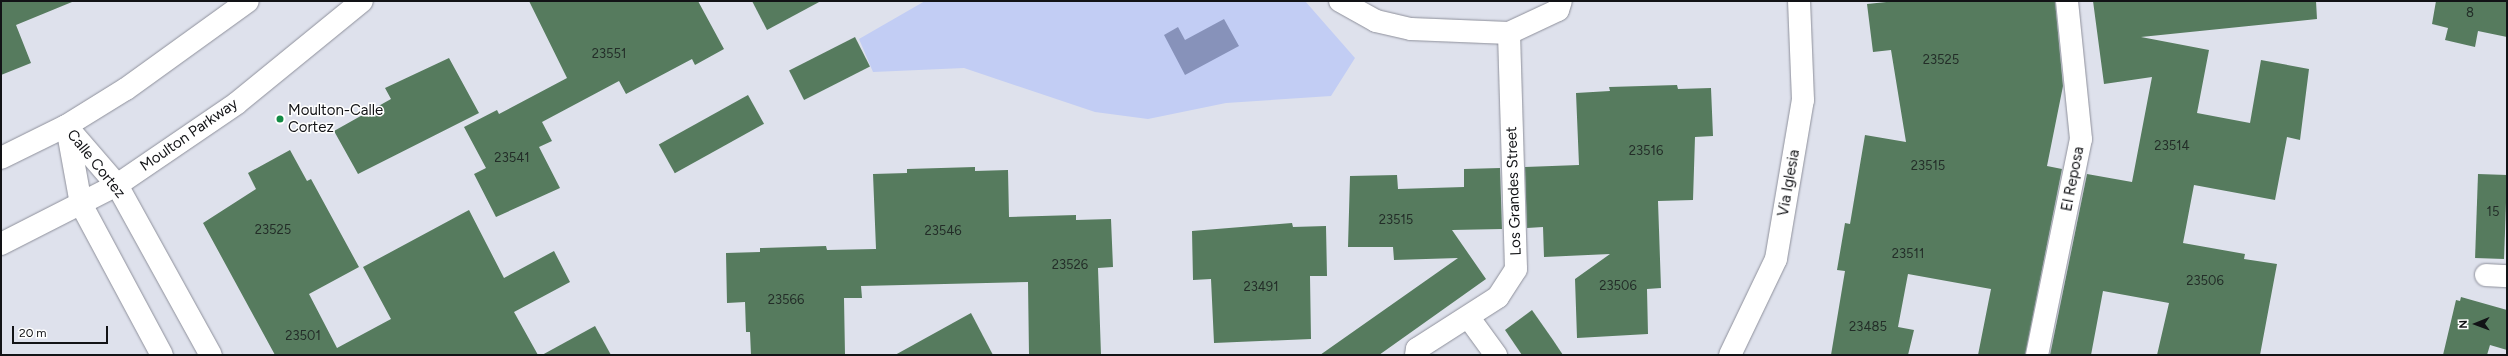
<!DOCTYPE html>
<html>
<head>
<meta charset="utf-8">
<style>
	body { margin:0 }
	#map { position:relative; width:2508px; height:356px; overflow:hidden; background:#dee1ec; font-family:Figtree,sans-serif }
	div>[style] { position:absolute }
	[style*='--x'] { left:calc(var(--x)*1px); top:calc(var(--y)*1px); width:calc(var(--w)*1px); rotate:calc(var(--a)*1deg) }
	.green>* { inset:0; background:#c2cdf4 }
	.water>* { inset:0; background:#8792ba }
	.building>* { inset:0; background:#567b5e; transform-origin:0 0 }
	.roads { filter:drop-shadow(0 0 1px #8e909b) drop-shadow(0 0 1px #8e909b) }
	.minor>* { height:22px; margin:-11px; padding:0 11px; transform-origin:11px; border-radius:11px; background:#fff }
	.major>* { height:22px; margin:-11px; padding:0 11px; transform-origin:11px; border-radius:11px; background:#fff }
	.dots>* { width:11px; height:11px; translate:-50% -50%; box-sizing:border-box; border:2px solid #fff; border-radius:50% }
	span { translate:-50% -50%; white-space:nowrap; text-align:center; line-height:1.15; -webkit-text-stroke:3px #fff; paint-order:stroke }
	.number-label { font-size:13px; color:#232d28 }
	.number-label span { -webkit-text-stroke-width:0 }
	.poi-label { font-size:15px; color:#121316 }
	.left { translate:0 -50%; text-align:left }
	.street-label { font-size:15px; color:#121316 }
	.frame { position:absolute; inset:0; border:2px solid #121316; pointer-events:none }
	.north { position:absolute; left:2456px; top:304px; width:40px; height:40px; -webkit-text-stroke:3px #fff; paint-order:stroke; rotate:269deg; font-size:11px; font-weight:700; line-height:16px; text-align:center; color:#121316 }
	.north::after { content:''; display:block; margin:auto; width:14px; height:18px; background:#121316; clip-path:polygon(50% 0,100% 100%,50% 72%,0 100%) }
	.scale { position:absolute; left:12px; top:326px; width:96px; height:18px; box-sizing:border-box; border:2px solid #121316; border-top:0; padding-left:5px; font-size:12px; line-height:14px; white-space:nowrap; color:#121316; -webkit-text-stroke:3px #fff; paint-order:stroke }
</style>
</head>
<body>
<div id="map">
	<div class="green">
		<div style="clip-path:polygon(925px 1px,1305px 1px,1355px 58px,1331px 96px,1226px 103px,1148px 119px,1095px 112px,964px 68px,873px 72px,859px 39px)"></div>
	</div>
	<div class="water">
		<div style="clip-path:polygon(1224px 19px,1239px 46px,1185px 75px,1164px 35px,1178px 27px,1185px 40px)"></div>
	</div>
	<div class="building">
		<div style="clip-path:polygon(1px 1px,72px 2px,16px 25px,31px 63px,1px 75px)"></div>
		<div style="clip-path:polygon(529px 1px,698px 1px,724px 49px,695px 65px,692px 59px,626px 94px,619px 81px,542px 122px,552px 141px,539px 147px,560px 188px,496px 217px,474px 174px,486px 168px,464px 127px,497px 110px,499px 114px,567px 78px)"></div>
		<div style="clip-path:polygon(752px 1px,821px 1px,767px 30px)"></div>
		<div style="clip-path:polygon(1896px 1px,2055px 1px,2063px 86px,2047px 166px,2062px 169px,2025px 355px,1978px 355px,1991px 289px,1908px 274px,1898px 327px,1914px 330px,1908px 355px,1831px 355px,1845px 271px,1837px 270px,1845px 223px,1850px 224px,1865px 135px,1906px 142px,1891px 50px,1873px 52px,1867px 4px)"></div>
		<div style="clip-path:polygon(2093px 1px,2316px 1px,2317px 19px,2141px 37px,2209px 50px,2197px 113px,2250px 123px,2261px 60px,2309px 69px,2300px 140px,2287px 137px,2275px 200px,2194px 185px,2183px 243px,2245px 254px,2244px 259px,2277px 264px,2260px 355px,2157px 355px,2169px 303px,2103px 291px,2091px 355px,2050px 355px,2087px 174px,2132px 182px,2152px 77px,2104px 84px)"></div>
		<div style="clip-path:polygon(2436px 1px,2507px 1px,2507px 37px,2478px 31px,2475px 47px,2445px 40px,2448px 28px,2432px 24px)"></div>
		<div style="left:855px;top:37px;width:33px;height:74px;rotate:63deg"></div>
		<div style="clip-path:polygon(449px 58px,479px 113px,358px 174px,334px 131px,391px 99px,385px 88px)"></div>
		<div style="clip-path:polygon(1677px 85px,1678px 89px,1711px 88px,1713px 136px,1695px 137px,1693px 200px,1658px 201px,1661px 288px,1647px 289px,1648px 334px,1577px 338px,1575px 279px,1610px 254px,1544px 257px,1543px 227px,1527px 228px,1525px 167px,1579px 165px,1576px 93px,1610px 91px,1609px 87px)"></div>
		<div style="left:748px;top:95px;width:33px;height:102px;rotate:61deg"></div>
		<div style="clip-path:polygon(290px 150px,307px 181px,311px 179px,359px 267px,309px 294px,337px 348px,391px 319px,363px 267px,469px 210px,504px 278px,554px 251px,570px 282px,514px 312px,538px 355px,275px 355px,203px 223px,256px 189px,248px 173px)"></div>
		<div style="clip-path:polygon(975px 167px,975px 171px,1008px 170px,1009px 217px,1076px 215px,1076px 220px,1111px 219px,1113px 267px,1098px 268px,1101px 355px,1029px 355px,1028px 282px,861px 286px,862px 298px,844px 298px,845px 355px,751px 355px,750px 332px,746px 332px,745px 302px,727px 303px,726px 253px,760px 252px,760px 248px,826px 246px,827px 250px,876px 249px,873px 174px,907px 173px,907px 169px)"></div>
		<div style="clip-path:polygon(1500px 168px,1502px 229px,1452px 230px,1486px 279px,1379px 355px,1320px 355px,1458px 258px,1394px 260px,1393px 247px,1348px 247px,1350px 176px,1397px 175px,1398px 189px,1464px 187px,1464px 169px)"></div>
		<div style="left:2478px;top:174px;width:29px;height:84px;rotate:2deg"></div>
		<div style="clip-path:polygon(1292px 223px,1293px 227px,1326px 226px,1327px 276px,1310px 276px,1311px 339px,1214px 343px,1211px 279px,1193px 280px,1192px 231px)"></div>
		<div style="clip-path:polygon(2461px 297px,2507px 310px,2507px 350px,2490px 345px,2487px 355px,2443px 355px,2456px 300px,2460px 301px)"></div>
		<div style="clip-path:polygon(1532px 310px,1553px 340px,1563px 355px,1522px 355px,1505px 330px)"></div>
		<div style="clip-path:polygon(971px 313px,993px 355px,895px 355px)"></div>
		<div style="clip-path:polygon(595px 326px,611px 355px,542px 355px)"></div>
	</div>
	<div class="roads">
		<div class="minor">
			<div style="--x:1340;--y:1;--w:41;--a:29.1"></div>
			<div style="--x:1376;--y:21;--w:36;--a:13"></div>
			<div style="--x:1411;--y:29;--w:98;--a:2.3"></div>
			<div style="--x:66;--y:126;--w:78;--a:49.2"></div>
			<div style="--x:117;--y:185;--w:194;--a:61.1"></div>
			<div style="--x:67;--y:127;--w:78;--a:79.7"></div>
			<div style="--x:81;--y:204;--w:171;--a:61.8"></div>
			<div style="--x:2486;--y:275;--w:21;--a:3"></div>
			<div style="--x:1469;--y:318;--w:46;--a:53.9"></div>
			<div style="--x:1416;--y:355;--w:6;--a:-81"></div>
			<div style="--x:1417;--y:349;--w:96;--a:-32.7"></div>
			<div style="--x:1498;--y:297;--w:33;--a:-57"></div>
			<div style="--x:1516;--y:269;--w:236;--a:-91.7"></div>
			<div style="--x:1509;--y:33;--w:54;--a:-25.1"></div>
			<div style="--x:1558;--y:10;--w:9;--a:-72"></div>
			<div style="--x:1730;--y:355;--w:106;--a:-64.4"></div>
			<div style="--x:1776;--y:259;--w:161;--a:-80.4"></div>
			<div style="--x:1803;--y:100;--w:99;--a:-92.3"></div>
			<div style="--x:2037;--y:355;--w:220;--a:-78.5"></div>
			<div style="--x:2081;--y:139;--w:139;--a:-95.8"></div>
		</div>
		<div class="major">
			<div style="--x:1;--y:158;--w:72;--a:-26.2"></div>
			<div style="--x:66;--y:126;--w:70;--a:-31.7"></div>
			<div style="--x:126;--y:89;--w:150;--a:-35.8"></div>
			<div style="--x:1;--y:244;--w:130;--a:-27"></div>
			<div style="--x:117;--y:185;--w:145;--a:-34.3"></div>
			<div style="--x:237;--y:103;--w:161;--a:-39.2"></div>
		</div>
	</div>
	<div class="dots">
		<div style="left:280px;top:119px;background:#138b45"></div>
	</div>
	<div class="number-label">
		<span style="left:2470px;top:13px">8</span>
		<span style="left:609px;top:54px">23551</span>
		<span style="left:1941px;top:60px">23525</span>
		<span style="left:2172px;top:146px">23514</span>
		<span style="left:1646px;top:151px">23516</span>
		<span style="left:512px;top:158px">23541</span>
		<span style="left:1928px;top:166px">23515</span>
		<span style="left:2493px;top:212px">15</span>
		<span style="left:1396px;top:220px">23515</span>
		<span style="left:273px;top:230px">23525</span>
		<span style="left:943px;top:231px">23546</span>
		<span style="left:1908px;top:254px">23511</span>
		<span style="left:1070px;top:265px">23526</span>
		<span style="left:2205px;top:281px">23506</span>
		<span style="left:1618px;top:286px">23506</span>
		<span style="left:1261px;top:287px">23491</span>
		<span style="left:786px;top:300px">23566</span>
		<span style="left:1868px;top:327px">23485</span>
		<span style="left:303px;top:336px">23501</span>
	</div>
	<div class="poi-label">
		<span class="left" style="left:288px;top:119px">Moulton-Calle<br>Cortez</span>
	</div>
	<div class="street-label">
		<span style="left:189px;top:135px;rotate:-35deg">Moulton Parkway</span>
		<span style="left:96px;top:164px;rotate:51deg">Calle Cortez</span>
		<span style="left:2073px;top:179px;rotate:-79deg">El Reposa</span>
		<span style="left:1789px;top:183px;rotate:-80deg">Via Iglesia</span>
		<span style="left:1514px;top:191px;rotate:-92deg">Los Grandes Street</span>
	</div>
	<div class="frame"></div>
	<div class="north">N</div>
	<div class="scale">20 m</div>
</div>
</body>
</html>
